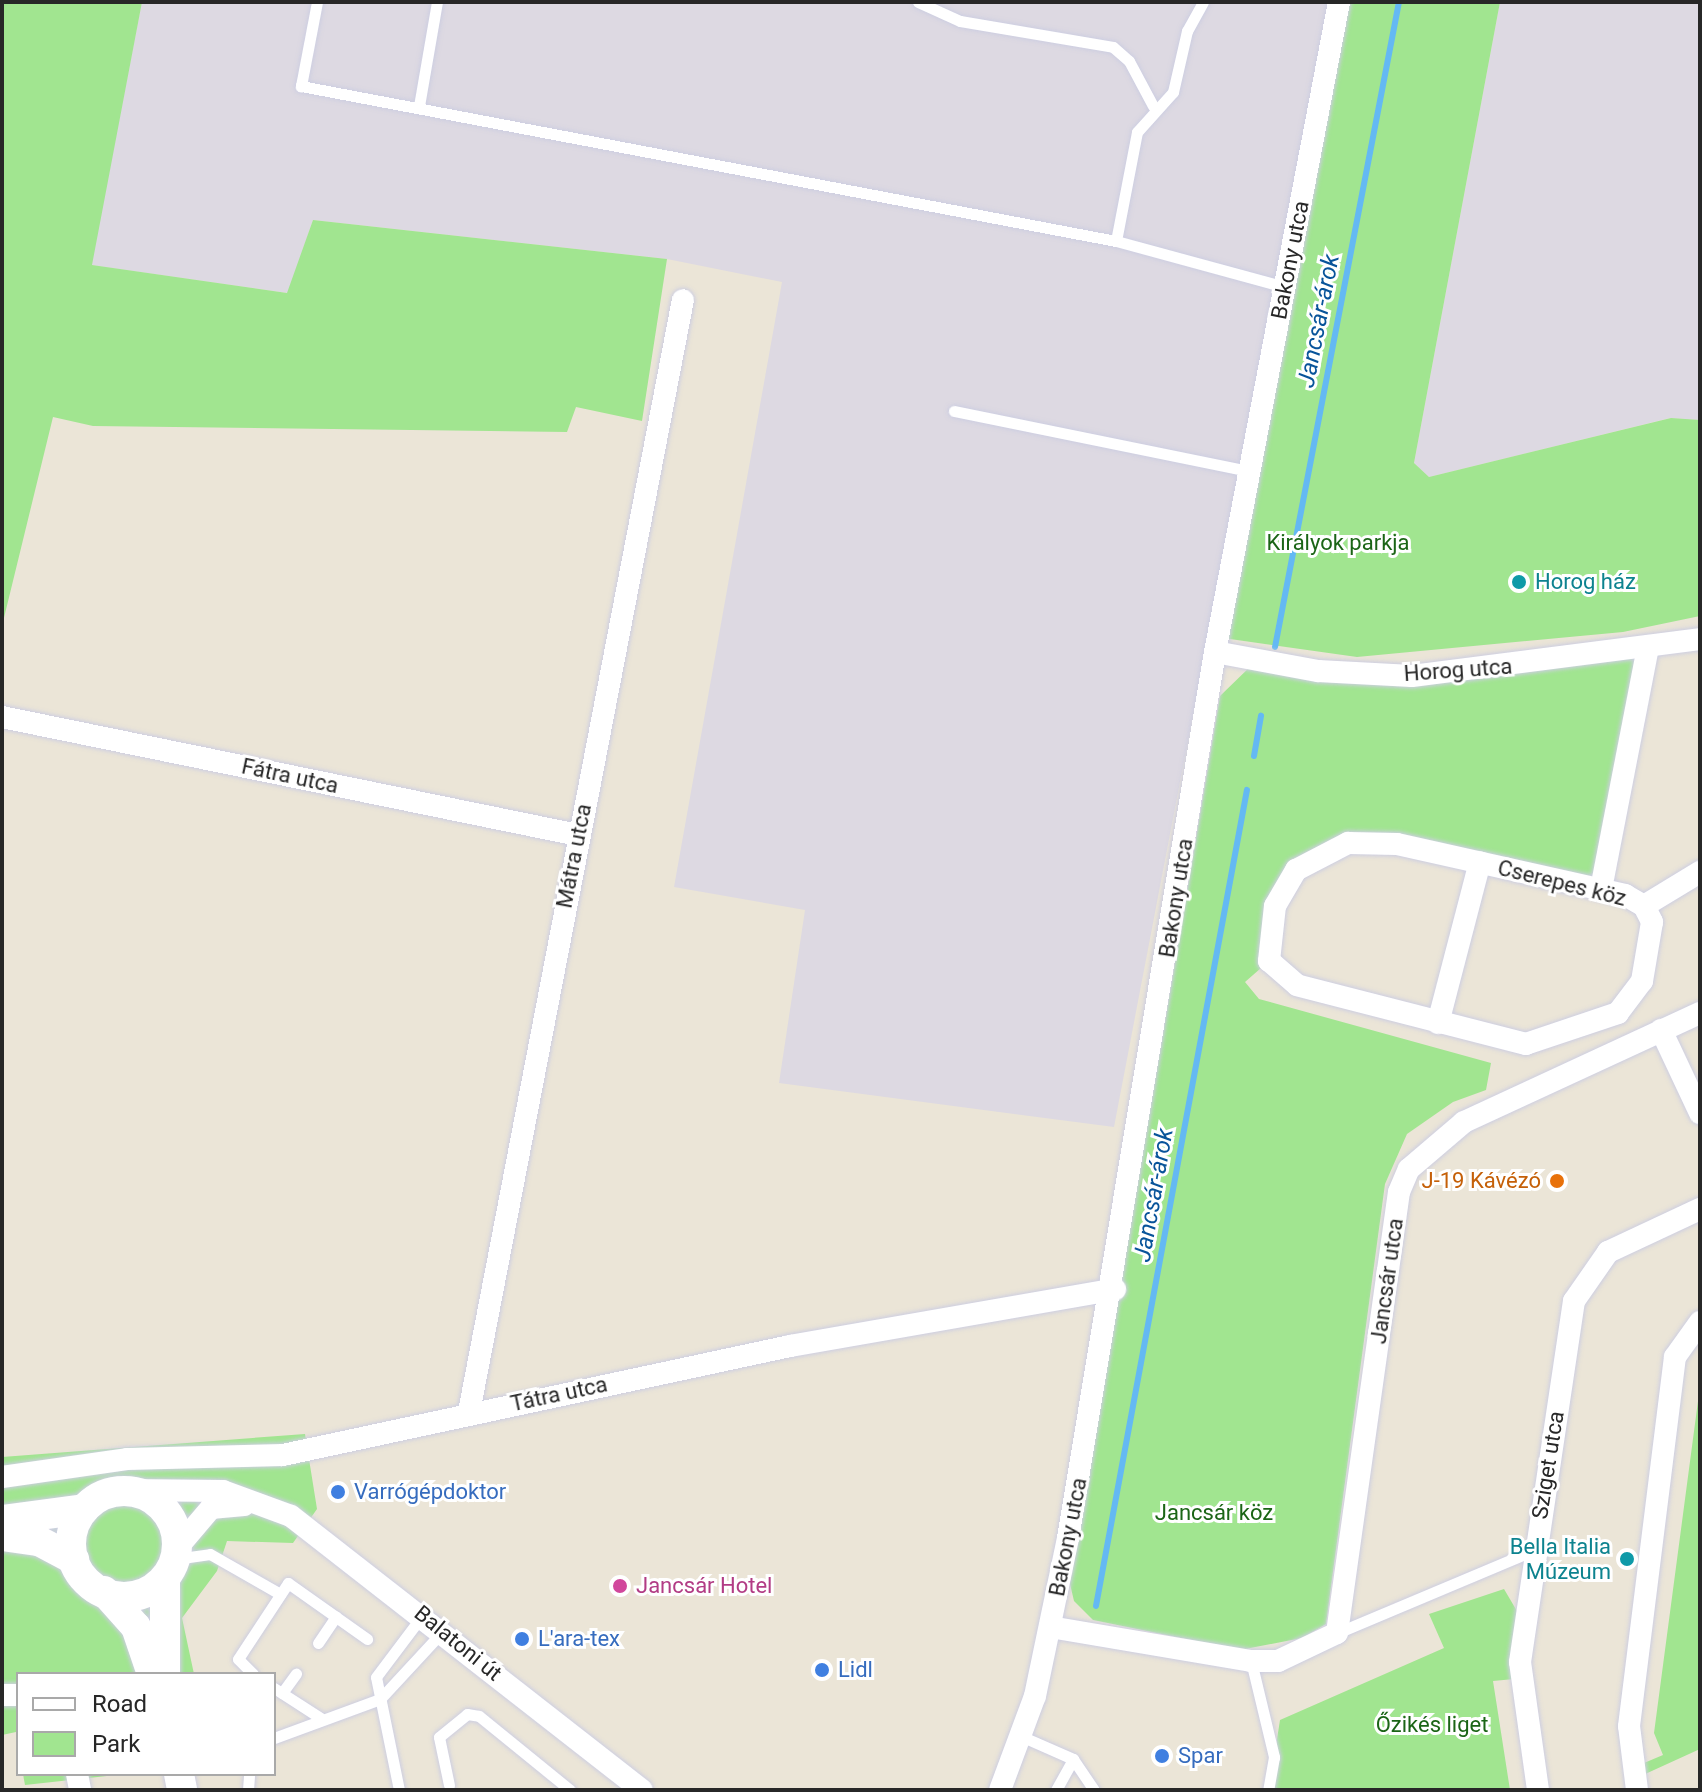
<!DOCTYPE html>
<html>
<head>
<meta charset="utf-8">
<style>
	body { margin:0 }
	#map { position:relative; width:1702px; height:1792px; overflow:hidden; background:#ebe5d7; font-family:Roboto,sans-serif }
	div>[style] { position:absolute }
	[style*='--x'] { left:calc(var(--x)*1px); top:calc(var(--y)*1px); width:calc(var(--w)*1px); rotate:calc(var(--a)*1deg) }
	.industrial>* { inset:0; background:#ddd9e2 }
	.green>* { inset:0; background:#a1e590 }
	.stream>* { height:6px; margin:-3px; padding:0 3px; transform-origin:3px; border-radius:3px; background:#64b9f3 }
	.roads { filter:drop-shadow(0 0 2px #cdcee1) drop-shadow(0 0 2px #cdcee1) }
	.service>* { height:11px; margin:-5.5px; padding:0 5.5px; transform-origin:5.5px; border-radius:5.5px; background:#fff }
	.minor>* { height:22px; margin:-11px; padding:0 11px; transform-origin:11px; border-radius:11px; background:#fff }
	.secondary>* { height:30px; margin:-15px; padding:0 15px; transform-origin:15px; border-radius:15px; background:#fff }
	.secondary>.ring { margin:-15px; padding:0; box-sizing:content-box; background:none; border:30px solid #fff; border-radius:50% }
	.dots>* { width:22px; height:22px; translate:-50% -50%; box-sizing:border-box; border:4px solid #fff; border-radius:50% }
	span { translate:-50% -50%; white-space:nowrap; text-align:center; line-height:1.15; -webkit-text-stroke:6px #fff; paint-order:stroke }
	.street-label { font-size:22px; color:#272727 }
	.park-label { font-size:22px; color:#1b6516 }
	.culture-label { font-size:22px; color:#0d838f }
	.left { translate:0 -50%; text-align:left }
	.right { translate:-100% -50%; text-align:right }
	.food-label { font-size:22px; color:#c56008 }
	.shop-label { font-size:22px; color:#366cbe }
	.hotel-label { font-size:22px; color:#b23c85 }
	.water-label { font-size:24px; color:#08549a; font-style:italic }
	.frame { position:absolute; inset:0; border:4px solid #272727; pointer-events:none }
	.legend { position:absolute; left:16px; top:1672px; width:260px; height:104px; box-sizing:border-box; background:#fff; border:2px solid #a9a9a9; margin:0; padding:10px 14px; list-style:none; font-size:24px; color:#272727 }
	.legend li { display:flex; align-items:center; gap:16px; height:40px }
	.legend b { width:40px; border:2px solid #a9a9a9 }
</style>
</head>
<body>
<div id="map">
	<div class="industrial">
		<div style="clip-path:polygon(142px 2px,1329px 2px,1114px 1127px,779px 1083px,805px 910px,674px 887px,782px 282px,667px 259px,313px 220px,288px 293px,91px 265px)"></div>
		<div style="clip-path:polygon(1500px 2px,1700px 2px,1700px 420px,1670px 418px,1429px 477px,1414px 463px)"></div>
	</div>
	<div class="green">
		<div style="clip-path:polygon(2px 2px,142px 2px,92px 265px,287px 293px,313px 220px,667px 259px,642px 421px,576px 407px,567px 432px,93px 426px,53px 417px,2px 626px)"></div>
		<div style="clip-path:polygon(1329px 2px,1500px 2px,1414px 463px,1429px 477px,1671px 418px,1700px 420px,1700px 616px,1623px 632px,1357px 657px,1209px 636px)"></div>
		<div style="clip-path:polygon(1648px 648px,1601px 889px,1372px 842px,1296px 870px,1269px 961px,1245px 982px,1259px 999px,1491px 1063px,1486px 1090px,1453px 1102px,1407px 1134px,1385px 1184px,1326px 1624px,1302px 1638px,1240px 1650px,1093px 1620px,1074px 1601px,1070px 1584px,1220px 696px,1255px 662px,1412px 676px)"></div>
		<div style="clip-path:polygon(1700px 1386px,1700px 1749px,1643px 1775px,1644px 1763px,1663px 1755px,1654px 1733px)"></div>
		<div style="clip-path:polygon(305px 1434px,317px 1509px,293px 1543px,227px 1541px,217px 1571px,182px 1618px,194px 1674px,18px 1674px,18px 1741px,16px 1732px,2px 1735px,2px 1457px)"></div>
		<div style="clip-path:polygon(1504px 1589px,1524px 1623px,1514px 1679px,1493px 1681px,1510px 1790px,1269px 1790px,1280px 1720px,1444px 1648px,1429px 1614px)"></div>
		<div style="clip-path:polygon(23px 1774px,125px 1774px,25px 1785px)"></div>
	</div>
	<div class="stream">
		<div style="--x:1275;--y:647;--w:657;--a:-79.12"></div>
		<div style="--x:1254;--y:756;--w:41;--a:-80.1"></div>
		<div style="--x:1096;--y:1606;--w:830;--a:-79.52"></div>
	</div>
	<div class="roads">
		<div class="service">
			<div style="--x:317;--y:2;--w:86;--a:100.8"></div>
			<div style="--x:301;--y:86;--w:830;--a:10.77"></div>
			<div style="--x:1116;--y:241;--w:175;--a:15.2"></div>
			<div style="--x:918;--y:2;--w:46;--a:24.3"></div>
			<div style="--x:960;--y:21;--w:155;--a:9.6"></div>
			<div style="--x:1113;--y:47;--w:21;--a:41"></div>
			<div style="--x:1129;--y:61;--w:51;--a:61.9"></div>
			<div style="--x:419;--y:106;--w:106;--a:-80.2"></div>
			<div style="--x:1116;--y:241;--w:111;--a:-79.1"></div>
			<div style="--x:1137;--y:132;--w:54;--a:-48"></div>
			<div style="--x:1173;--y:92;--w:63;--a:-77.1"></div>
			<div style="--x:1187;--y:31;--w:33;--a:-61"></div>
			<div style="--x:954;--y:411;--w:302;--a:11.5"></div>
			<div style="--x:175;--y:1559;--w:35;--a:-8"></div>
			<div style="--x:210;--y:1554;--w:81;--a:29.7"></div>
			<div style="--x:1337;--y:1633;--w:214;--a:-22.8"></div>
			<div style="--x:318;--y:1643;--w:32;--a:-56"></div>
			<div style="--x:1251;--y:1661;--w:99;--a:76.5"></div>
			<div style="--x:1274;--y:1757;--w:34;--a:100"></div>
			<div style="--x:253;--y:1674;--w:21;--a:-135"></div>
			<div style="--x:238;--y:1659;--w:91;--a:-56.7"></div>
			<div style="--x:288;--y:1583;--w:97;--a:35.3"></div>
			<div style="--x:274;--y:1688;--w:57;--a:32.9"></div>
			<div style="--x:282;--y:1693;--w:24;--a:-54"></div>
			<div style="--x:1023;--y:1737;--w:55;--a:23.7"></div>
			<div style="--x:1073;--y:1759;--w:37;--a:56"></div>
			<div style="--x:274;--y:1738;--w:113;--a:-20.2"></div>
			<div style="--x:380;--y:1699;--w:94;--a:-47.2"></div>
			<div style="--x:449;--y:1785;--w:49;--a:-101.8"></div>
			<div style="--x:439;--y:1737;--w:36;--a:-39"></div>
			<div style="--x:467;--y:1714;--w:12;--a:9"></div>
			<div style="--x:479;--y:1716;--w:117;--a:39.1"></div>
			<div style="--x:248;--y:1790;--w:16;--a:-86"></div>
			<div style="--x:399;--y:1790;--w:115;--a:-101.5"></div>
			<div style="--x:376;--y:1677;--w:76;--a:-53"></div>
			<div style="--x:1056;--y:1790;--w:35;--a:-61"></div>
		</div>
		<div class="minor">
			<div style="--x:1215;--y:652;--w:105;--a:10.5"></div>
			<div style="--x:1318;--y:671;--w:94;--a:3"></div>
			<div style="--x:1412;--y:676;--w:290;--a:-7.3"></div>
			<div style="--x:2;--y:717;--w:588;--a:11.58"></div>
			<div style="--x:1348;--y:843;--w:49;--a:1.2"></div>
			<div style="--x:1397;--y:844;--w:234;--a:12.6"></div>
			<div style="--x:1625;--y:895;--w:22;--a:30"></div>
			<div style="--x:1644;--y:906;--w:18;--a:63"></div>
			<div style="--x:1652;--y:922;--w:60;--a:99.6"></div>
			<div style="--x:1642;--y:981;--w:40;--a:127"></div>
			<div style="--x:1618;--y:1013;--w:97;--a:161.4"></div>
			<div style="--x:1526;--y:1044;--w:236;--a:-165.6"></div>
			<div style="--x:1297;--y:985;--w:37;--a:-139"></div>
			<div style="--x:1269;--y:961;--w:55;--a:-83.8"></div>
			<div style="--x:1275;--y:906;--w:42;--a:-59.7"></div>
			<div style="--x:1296;--y:870;--w:59;--a:-27.4"></div>
			<div style="--x:1601;--y:889;--w:246;--a:-79"></div>
			<div style="--x:1644;--y:906;--w:66;--a:-31.3"></div>
			<div style="--x:1438;--y:1023;--w:166;--a:-75.4"></div>
			<div style="--x:1661;--y:1030;--w:92;--a:64.8"></div>
			<div style="--x:469;--y:1412;--w:1132;--a:-79.11"></div>
			<div style="--x:2;--y:1477;--w:126;--a:-8.2"></div>
			<div style="--x:127;--y:1459;--w:156;--a:-1.5"></div>
			<div style="--x:283;--y:1455;--w:519;--a:-12.13"></div>
			<div style="--x:790;--y:1346;--w:330;--a:-9.9"></div>
			<div style="--x:124;--y:1490;--w:99;--a:0.6"></div>
			<div style="--x:223;--y:1491;--w:72;--a:20.2"></div>
			<div style="--x:291;--y:1516;--w:445;--a:38"></div>
			<div style="--x:177;--y:1548;--w:52;--a:-49.6"></div>
			<div style="--x:211;--y:1508;--w:33;--a:-5"></div>
			<div style="--x:1050;--y:1627;--w:204;--a:9.6"></div>
			<div style="--x:1251;--y:1661;--w:27;--a:0"></div>
			<div style="--x:1278;--y:1661;--w:65;--a:-25.4"></div>
			<div style="--x:1337;--y:1633;--w:445;--a:-82"></div>
			<div style="--x:1399;--y:1192;--w:25;--a:-67"></div>
			<div style="--x:1409;--y:1169;--w:72;--a:-40.5"></div>
			<div style="--x:1464;--y:1122;--w:260;--a:-24.8"></div>
			<div style="--x:2;--y:1695;--w:16;--a:0"></div>
			<div style="--x:77;--y:1774;--w:16;--a:79"></div>
			<div style="--x:1000;--y:1790;--w:100;--a:-69.6"></div>
			<div style="--x:1035;--y:1696;--w:161;--a:-78.2"></div>
			<div style="--x:1068;--y:1538;--w:898;--a:-80.58"></div>
			<div style="--x:1215;--y:652;--w:662;--a:-79.2"></div>
			<div style="--x:1538;--y:1790;--w:129;--a:-98"></div>
			<div style="--x:1520;--y:1662;--w:365;--a:-81.5"></div>
			<div style="--x:1574;--y:1301;--w:60;--a:-55.2"></div>
			<div style="--x:1608;--y:1252;--w:102;--a:-25.1"></div>
			<div style="--x:1637;--y:1790;--w:64;--a:-97.1"></div>
			<div style="--x:1629;--y:1726;--w:372;--a:-82.9"></div>
			<div style="--x:1675;--y:1357;--w:43;--a:-54.5"></div>
		</div>
		<div class="secondary">
			<div class="ring" style="left:71px;top:1491px;width:76px;height:76px"></div>
			<div style="--x:2;--y:1520;--w:83;--a:-7.6"></div>
			<div style="--x:2;--y:1536;--w:37;--a:8"></div>
			<div style="--x:39;--y:1541;--w:40;--a:28"></div>
			<div style="--x:165;--y:1578;--w:96;--a:90"></div>
			<div style="--x:104;--y:1591;--w:48;--a:48.4"></div>
			<div style="--x:136;--y:1627;--w:50;--a:71.2"></div>
			<div style="--x:179;--y:1774;--w:16;--a:79"></div>
		</div>
	</div>
	<div class="dots">
		<div style="left:1519px;top:582px;background:#0f9aa8"></div>
		<div style="left:1557px;top:1181px;background:#e8710a"></div>
		<div style="left:338px;top:1492px;background:#3f7fe0"></div>
		<div style="left:1627px;top:1559px;background:#0f9aa8"></div>
		<div style="left:620px;top:1586px;background:#d1479c"></div>
		<div style="left:522px;top:1639px;background:#3f7fe0"></div>
		<div style="left:822px;top:1670px;background:#3f7fe0"></div>
		<div style="left:1162px;top:1756px;background:#3f7fe0"></div>
	</div>
	<div class="street-label">
		<span style="left:1290px;top:260px;rotate:-79deg">Bakony utca</span>
		<span style="left:1458px;top:670px;rotate:-4deg">Horog utca</span>
		<span style="left:290px;top:776px;rotate:12deg">Fátra utca</span>
		<span style="left:574px;top:856px;rotate:-79deg">Mátra utca</span>
		<span style="left:1562px;top:883px;rotate:14deg">Cserepes köz</span>
		<span style="left:1176px;top:898px;rotate:-81deg">Bakony utca</span>
		<span style="left:1387px;top:1281px;rotate:-82deg">Jancsár utca</span>
		<span style="left:559px;top:1394px;rotate:-12deg">Tátra utca</span>
		<span style="left:1548px;top:1465px;rotate:-81deg">Sziget utca</span>
		<span style="left:1068px;top:1537px;rotate:-79deg">Bakony utca</span>
		<span style="left:458px;top:1643px;rotate:39deg">Balatoni út</span>
	</div>
	<div class="park-label">
		<span style="left:1338px;top:543px">Királyok parkja</span>
		<span style="left:1214px;top:1513px">Jancsár köz</span>
		<span style="left:1432px;top:1725px">Őzikés liget</span>
	</div>
	<div class="culture-label">
		<span class="left" style="left:1535px;top:582px">Horog ház</span>
		<span class="right" style="left:1611px;top:1559px">Bella Italia<br>Múzeum</span>
	</div>
	<div class="food-label">
		<span class="right" style="left:1541px;top:1181px">J-19 Kávézó</span>
	</div>
	<div class="shop-label">
		<span class="left" style="left:354px;top:1492px">Varrógépdoktor</span>
		<span class="left" style="left:538px;top:1639px">L'ara-tex</span>
		<span class="left" style="left:838px;top:1670px">Lidl</span>
		<span class="left" style="left:1178px;top:1756px">Spar</span>
	</div>
	<div class="hotel-label">
		<span class="left" style="left:636px;top:1586px">Jancsár Hotel</span>
	</div>
	<div class="water-label">
		<span style="left:1319px;top:321px;rotate:-79deg">Jancsár-árok</span>
		<span style="left:1154px;top:1195px;rotate:-80deg">Jancsár-árok</span>
	</div>
	<div class="frame"></div>
	<ul class="legend">
	<li><b style="height:10px;background:#fff"></b>Road</li>
	<li><b style="height:22px;background:#a1e590"></b>Park</li>
	</ul>
</div>
</body>
</html>
